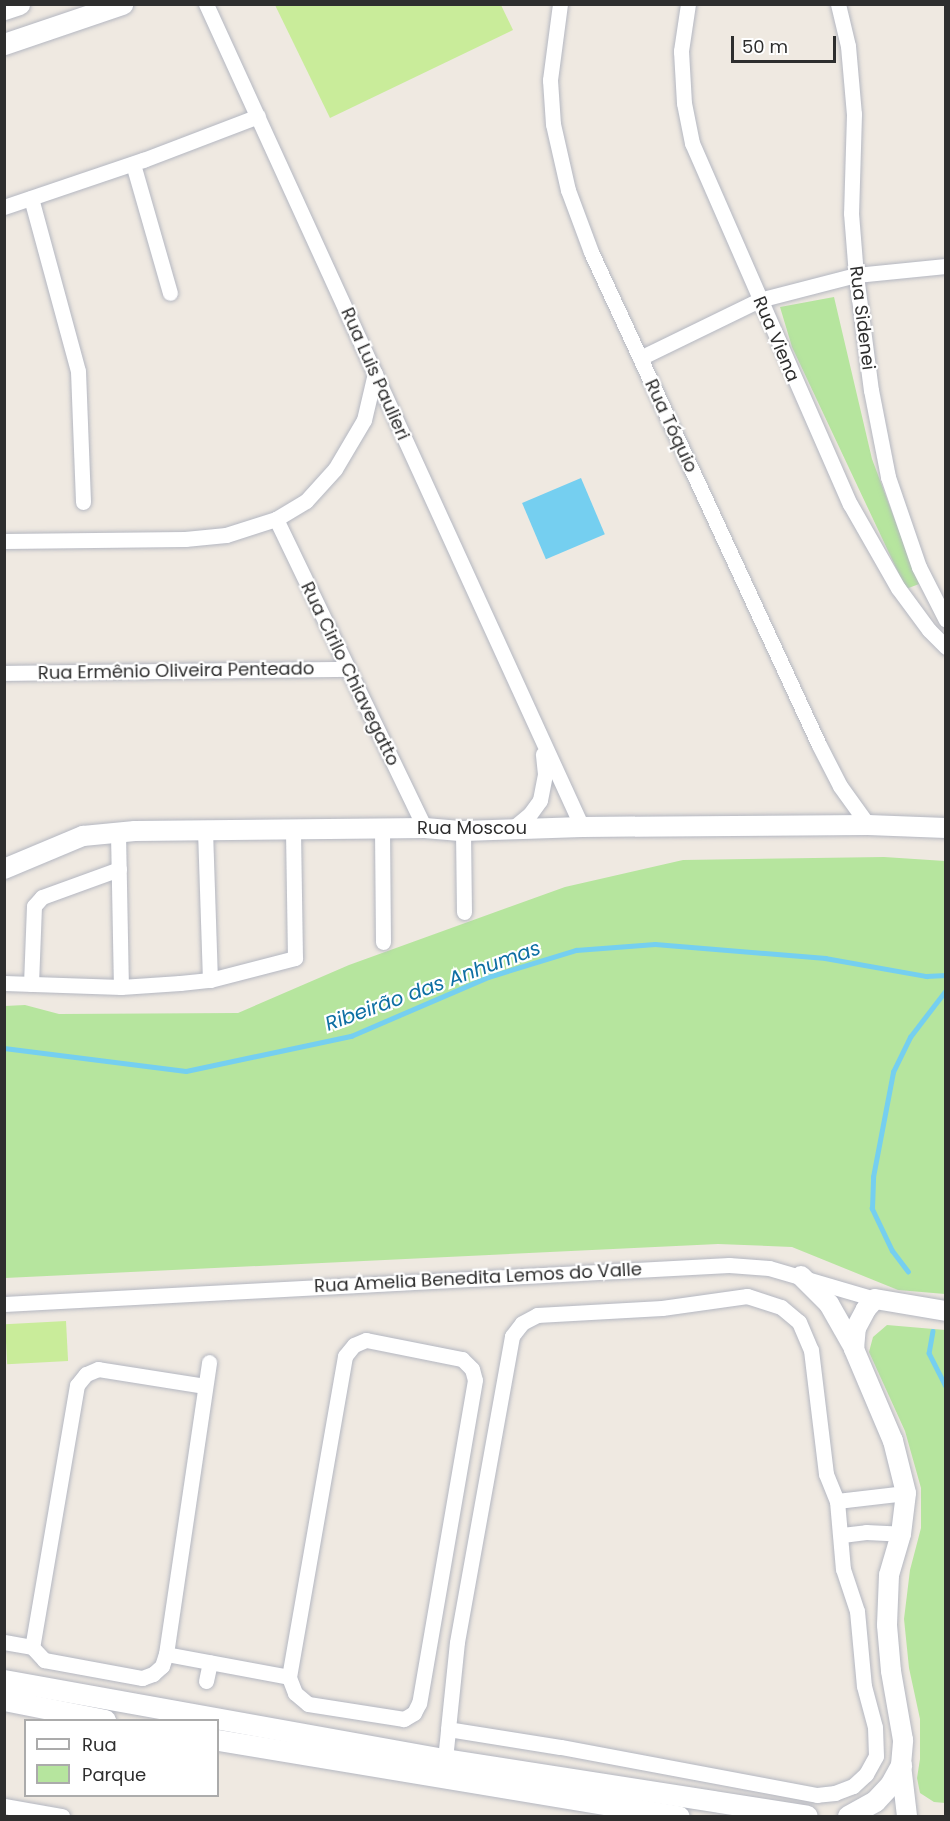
<!DOCTYPE html>
<html>
<head>
<meta charset="utf-8">
<style>
	body { margin:0 }
	#map { position:relative; width:950px; height:1821px; overflow:hidden; background:#efe9e1; font-family:Poppins,sans-serif }
	div>[style] { position:absolute }
	[style*='--x'] { left:calc(var(--x)*1px); top:calc(var(--y)*1px); width:calc(var(--w)*1px); rotate:calc(var(--a)*1deg) }
	.green>* { inset:0; background:#b6e59e }
	.pitch>* { inset:0; background:#c9ec9a; transform-origin:0 0 }
	.water>* { inset:0; background:#75cff0; transform-origin:0 0 }
	.stream>* { height:4.5px; margin:-2.25px; padding:0 2.25px; transform-origin:2.25px; border-radius:2.25px; background:#75cff0 }
	.roads { filter:drop-shadow(0 0 2px #b4b7c1) drop-shadow(0 0 2px #b4b7c1) }
	.minor>* { height:15px; margin:-7.5px; padding:0 7.5px; transform-origin:7.5px; border-radius:7.5px; background:#fff }
	.tertiary>* { height:20px; margin:-10px; padding:0 10px; transform-origin:10px; border-radius:10px; background:#fff }
	.secondary>* { height:21px; margin:-10.5px; padding:0 10.5px; transform-origin:10.5px; border-radius:10.5px; background:#fff }
	span { translate:-50% -50%; white-space:nowrap; text-align:center; line-height:1.15; -webkit-text-stroke:4.5px #fff; paint-order:stroke }
	.street-label { font-size:18px; color:#2e2e2e }
	.water-label { font-size:20px; color:#0d6fa3; font-style:italic }
	.frame { position:absolute; inset:0; border:6px solid #2e2e2e; pointer-events:none }
	.legend { position:absolute; left:24px; top:1719px; width:195px; height:78px; box-sizing:border-box; background:#fff; border:2px solid #ababab; margin:0; padding:8px 10px; list-style:none; font-size:18px; color:#2e2e2e }
	.legend li { display:flex; align-items:center; gap:12px; height:30px }
	.legend b { width:30px; border:2px solid #ababab }
	.scale { position:absolute; left:731px; top:36px; width:105px; height:27px; box-sizing:border-box; border:3px solid #2e2e2e; border-top:0; padding-left:8px; font-size:18px; line-height:21px; white-space:nowrap; color:#2e2e2e; -webkit-text-stroke:4px #fff; paint-order:stroke }
</style>
</head>
<body>
<div id="map">
	<div class="green">
		<div style="clip-path:polygon(834px 297px,872px 459px,919px 584px,906px 589px,792px 347px,780px 307px)"></div>
		<div style="clip-path:polygon(884px 857px,945px 861px,945px 1294px,898px 1290px,792px 1247px,718px 1244px,5px 1278px,5px 1006px,25px 1005px,59px 1014px,238px 1013px,349px 965px,565px 887px,683px 860px)"></div>
		<div style="clip-path:polygon(887px 1325px,945px 1330px,945px 1803px,934px 1802px,920px 1793px,917px 1778px,920px 1759px,920px 1719px,909px 1668px,904px 1619px,910px 1570px,921px 1528px,921px 1488px,905px 1431px,869px 1352px,873px 1337px)"></div>
	</div>
	<div class="pitch">
		<div style="clip-path:polygon(275px 5px,501px 5px,513px 30px,330px 118px)"></div>
		<div style="left:66px;top:1321px;width:40px;height:61px;rotate:87deg"></div>
	</div>
	<div class="water">
		<div style="left:581px;top:478px;width:61px;height:64px;rotate:67deg"></div>
	</div>
	<div class="stream">
		<div style="--x:4;--y:1048;--w:183;--a:7.2"></div>
		<div style="--x:186;--y:1071;--w:169;--a:-12"></div>
		<div style="--x:351;--y:1036;--w:149;--a:-23.3"></div>
		<div style="--x:488;--y:977;--w:92;--a:-17.1"></div>
		<div style="--x:576;--y:950;--w:79;--a:-4.3"></div>
		<div style="--x:655;--y:944;--w:171;--a:4.7"></div>
		<div style="--x:825;--y:958;--w:103;--a:10.1"></div>
		<div style="--x:926;--y:976;--w:20;--a:-3"></div>
		<div style="--x:908;--y:1272;--w:26;--a:-127"></div>
		<div style="--x:892;--y:1251;--w:47;--a:-115.5"></div>
		<div style="--x:872;--y:1209;--w:32;--a:-88"></div>
		<div style="--x:873;--y:1177;--w:107;--a:-79.2"></div>
		<div style="--x:893;--y:1072;--w:39;--a:-64"></div>
		<div style="--x:910;--y:1037;--w:59;--a:-52.5"></div>
		<div style="--x:933;--y:1331;--w:22;--a:100"></div>
		<div style="--x:929;--y:1353;--w:37;--a:63"></div>
	</div>
	<div class="roads">
		<div class="minor">
			<div style="--x:206;--y:4;--w:905;--a:65.45"></div>
			<div style="--x:560;--y:4;--w:77;--a:97.5"></div>
			<div style="--x:550;--y:80;--w:44;--a:86.1"></div>
			<div style="--x:553;--y:124;--w:68;--a:77.2"></div>
			<div style="--x:568;--y:190;--w:66;--a:69.6"></div>
			<div style="--x:591;--y:252;--w:543;--a:65.18"></div>
			<div style="--x:819;--y:745;--w:46;--a:62.9"></div>
			<div style="--x:840;--y:786;--w:48;--a:54.3"></div>
			<div style="--x:688;--y:4;--w:48;--a:98.5"></div>
			<div style="--x:681;--y:51;--w:52;--a:86.7"></div>
			<div style="--x:684;--y:103;--w:41;--a:78.7"></div>
			<div style="--x:692;--y:143;--w:394;--a:66.4"></div>
			<div style="--x:850;--y:504;--w:97;--a:60.3"></div>
			<div style="--x:898;--y:588;--w:52;--a:53.6"></div>
			<div style="--x:929;--y:630;--w:24;--a:45"></div>
			<div style="--x:838;--y:4;--w:43;--a:76.6"></div>
			<div style="--x:848;--y:46;--w:68;--a:85"></div>
			<div style="--x:854;--y:114;--w:99;--a:91.7"></div>
			<div style="--x:851;--y:213;--w:62;--a:85.4"></div>
			<div style="--x:856;--y:275;--w:116;--a:82.6"></div>
			<div style="--x:871;--y:390;--w:89;--a:78.9"></div>
			<div style="--x:888;--y:477;--w:95;--a:71"></div>
			<div style="--x:919;--y:567;--w:59;--a:63"></div>
			<div style="--x:133;--y:164;--w:134;--a:74"></div>
			<div style="--x:31;--y:198;--w:179;--a:74.8"></div>
			<div style="--x:78;--y:371;--w:131;--a:87.8"></div>
			<div style="--x:4;--y:207;--w:147;--a:-18.7"></div>
			<div style="--x:143;--y:160;--w:123;--a:-20.9"></div>
			<div style="--x:640;--y:358;--w:132;--a:-26"></div>
			<div style="--x:759;--y:300;--w:100;--a:-14.5"></div>
			<div style="--x:856;--y:275;--w:90;--a:-5.7"></div>
			<div style="--x:276;--y:519;--w:343;--a:64.3"></div>
			<div style="--x:4;--y:541;--w:181;--a:-0.6"></div>
			<div style="--x:185;--y:539;--w:41;--a:-5.6"></div>
			<div style="--x:226;--y:535;--w:52;--a:-17.7"></div>
			<div style="--x:276;--y:519;--w:35;--a:-31"></div>
			<div style="--x:306;--y:501;--w:43;--a:-47.8"></div>
			<div style="--x:335;--y:469;--w:57;--a:-59.4"></div>
			<div style="--x:364;--y:420;--w:48;--a:-76.8"></div>
			<div style="--x:4;--y:673;--w:344;--a:-0.7"></div>
			<div style="--x:382;--y:829;--w:113;--a:89.5"></div>
			<div style="--x:512;--y:829;--w:23;--a:-40"></div>
			<div style="--x:530;--y:814;--w:17;--a:-54"></div>
			<div style="--x:540;--y:800;--w:26;--a:-79"></div>
			<div style="--x:545;--y:774;--w:20;--a:-96"></div>
			<div style="--x:205;--y:830;--w:150;--a:88.1"></div>
			<div style="--x:463;--y:831;--w:81;--a:89.3"></div>
			<div style="--x:118;--y:833;--w:154;--a:88.9"></div>
			<div style="--x:4;--y:983;--w:117;--a:2"></div>
			<div style="--x:121;--y:987;--w:59;--a:-3.9"></div>
			<div style="--x:180;--y:983;--w:30;--a:-6"></div>
			<div style="--x:210;--y:980;--w:88;--a:-14.5"></div>
			<div style="--x:295;--y:958;--w:129;--a:-90.9"></div>
			<div style="--x:31;--y:984;--w:78;--a:-87.8"></div>
			<div style="--x:34;--y:906;--w:12;--a:-48"></div>
			<div style="--x:42;--y:897;--w:82;--a:-20"></div>
			<div style="--x:747;--y:1296;--w:36;--a:18"></div>
			<div style="--x:781;--y:1307;--w:23;--a:40"></div>
			<div style="--x:799;--y:1322;--w:30;--a:67"></div>
			<div style="--x:811;--y:1350;--w:125;--a:83.1"></div>
			<div style="--x:826;--y:1474;--w:29;--a:68"></div>
			<div style="--x:837;--y:1501;--w:68;--a:85"></div>
			<div style="--x:843;--y:1569;--w:44;--a:71.6"></div>
			<div style="--x:857;--y:1611;--w:75;--a:84.7"></div>
			<div style="--x:864;--y:1686;--w:42;--a:75"></div>
			<div style="--x:875;--y:1727;--w:29;--a:88"></div>
			<div style="--x:876;--y:1756;--w:21;--a:119"></div>
			<div style="--x:866;--y:1774;--w:18;--a:137"></div>
			<div style="--x:853;--y:1786;--w:19;--a:159"></div>
			<div style="--x:835;--y:1793;--w:18;--a:174"></div>
			<div style="--x:817;--y:1795;--w:261;--a:-169.4"></div>
			<div style="--x:560;--y:1747;--w:113;--a:-170.9"></div>
			<div style="--x:448;--y:1729;--w:87;--a:-84.1"></div>
			<div style="--x:457;--y:1642;--w:311;--a:-79.8"></div>
			<div style="--x:512;--y:1336;--w:16;--a:-52"></div>
			<div style="--x:522;--y:1323;--w:17;--a:-28"></div>
			<div style="--x:537;--y:1315;--w:125;--a:-3.2"></div>
			<div style="--x:662;--y:1308;--w:86;--a:-8"></div>
			<div style="--x:4;--y:1304;--w:726;--a:-3.08"></div>
			<div style="--x:729;--y:1265;--w:40;--a:4.3"></div>
			<div style="--x:769;--y:1268;--w:110;--a:16.3"></div>
			<div style="--x:366;--y:1340;--w:98;--a:11.2"></div>
			<div style="--x:462;--y:1359;--w:14;--a:45"></div>
			<div style="--x:472;--y:1369;--w:11;--a:75"></div>
			<div style="--x:475;--y:1380;--w:328;--a:99.8"></div>
			<div style="--x:419;--y:1703;--w:11;--a:117"></div>
			<div style="--x:414;--y:1713;--w:12;--a:149"></div>
			<div style="--x:404;--y:1719;--w:97;--a:-171.1"></div>
			<div style="--x:308;--y:1704;--w:17;--a:-140"></div>
			<div style="--x:295;--y:1693;--w:17;--a:-111"></div>
			<div style="--x:289;--y:1677;--w:326;--a:-80.1"></div>
			<div style="--x:345;--y:1356;--w:14;--a:-51"></div>
			<div style="--x:354;--y:1345;--w:13;--a:-23"></div>
			<div style="--x:205;--y:1386;--w:108;--a:-171"></div>
			<div style="--x:98;--y:1369;--w:13;--a:157"></div>
			<div style="--x:86;--y:1374;--w:14;--a:129"></div>
			<div style="--x:77;--y:1385;--w:266;--a:99.7"></div>
			<div style="--x:32;--y:1647;--w:18;--a:47"></div>
			<div style="--x:44;--y:1660;--w:100;--a:10.4"></div>
			<div style="--x:142;--y:1678;--w:12;--a:-20"></div>
			<div style="--x:153;--y:1674;--w:12;--a:-42"></div>
			<div style="--x:162;--y:1666;--w:13;--a:-72"></div>
			<div style="--x:166;--y:1654;--w:295;--a:-81.6"></div>
			<div style="--x:837;--y:1501;--w:69;--a:-6.6"></div>
			<div style="--x:842;--y:1535;--w:24;--a:-7"></div>
			<div style="--x:866;--y:1532;--w:35;--a:3"></div>
			<div style="--x:4;--y:1642;--w:28;--a:10"></div>
			<div style="--x:166;--y:1654;--w:125;--a:10.6"></div>
			<div style="--x:206;--y:1681;--w:19;--a:-78"></div>
			<div style="--x:445;--y:1759;--w:30;--a:-84"></div>
			<div style="--x:4;--y:1806;--w:59;--a:9.8"></div>
		</div>
		<div class="tertiary">
			<div style="--x:4;--y:869;--w:86;--a:-22.7"></div>
			<div style="--x:83;--y:836;--w:52;--a:-5.5"></div>
			<div style="--x:135;--y:831;--w:290;--a:-0.6"></div>
			<div style="--x:425;--y:828;--w:38;--a:5"></div>
			<div style="--x:463;--y:831;--w:119;--a:-1.9"></div>
			<div style="--x:582;--y:827;--w:286;--a:-0.4"></div>
			<div style="--x:868;--y:825;--w:78;--a:2.2"></div>
			<div style="--x:801;--y:1276;--w:40;--a:45"></div>
			<div style="--x:829;--y:1304;--w:51;--a:60.4"></div>
			<div style="--x:907;--y:1816;--w:51;--a:-96.7"></div>
			<div style="--x:901;--y:1765;--w:25;--a:-85"></div>
			<div style="--x:903;--y:1740;--w:70;--a:-99.9"></div>
			<div style="--x:891;--y:1671;--w:46;--a:-95"></div>
			<div style="--x:887;--y:1625;--w:50;--a:-87.7"></div>
			<div style="--x:889;--y:1575;--w:43;--a:-73.7"></div>
			<div style="--x:901;--y:1534;--w:41;--a:-83"></div>
			<div style="--x:906;--y:1493;--w:54;--a:-104"></div>
			<div style="--x:893;--y:1441;--w:100;--a:-113"></div>
			<div style="--x:854;--y:1349;--w:21;--a:-85"></div>
			<div style="--x:856;--y:1328;--w:21;--a:-62"></div>
			<div style="--x:866;--y:1309;--w:13;--a:-48"></div>
			<div style="--x:875;--y:1299;--w:72;--a:9.6"></div>
		</div>
		<div class="secondary">
			<div style="--x:4;--y:9;--w:16;--a:-18"></div>
			<div style="--x:4;--y:44;--w:125;--a:-18.7"></div>
			<div style="--x:4;--y:1680;--w:448;--a:10.2"></div>
			<div style="--x:445;--y:1759;--w:366;--a:8.9"></div>
			<div style="--x:4;--y:1700;--w:103;--a:11.2"></div>
			<div style="--x:218;--y:1740;--w:467;--a:9.4"></div>
			<div style="--x:848;--y:1816;--w:31;--a:-29"></div>
			<div style="--x:875;--y:1801;--w:22;--a:-47"></div>
			<div style="--x:890;--y:1785;--w:23;--a:-61"></div>
		</div>
	</div>
	<div class="street-label">
		<span style="left:862px;top:318px;rotate:83deg">Rua Sidenei</span>
		<span style="left:776px;top:339px;rotate:67deg">Rua Viena</span>
		<span style="left:375px;top:374px;rotate:66deg">Rua Luis Paulieri</span>
		<span style="left:671px;top:426px;rotate:65deg">Rua Tóquio</span>
		<span style="left:176px;top:671px;rotate:-1deg">Rua Ermênio Oliveira Penteado</span>
		<span style="left:350px;top:674px;rotate:64deg">Rua Cirilo Chiavegatto</span>
		<span style="left:472px;top:828px">Rua Moscou</span>
		<span style="left:478px;top:1278px;rotate:-3deg">Rua Amelia Benedita Lemos do Valle</span>
	</div>
	<div class="water-label">
		<span style="left:433px;top:986px;rotate:-20deg">Ribeirão das Anhumas</span>
	</div>
	<div class="frame"></div>
	<ul class="legend">
	<li><b style="height:8px;background:#fff"></b>Rua</li>
	<li><b style="height:16px;background:#b6e59e"></b>Parque</li>
	</ul>
	<div class="scale">50 m</div>
</div>
</body>
</html>
